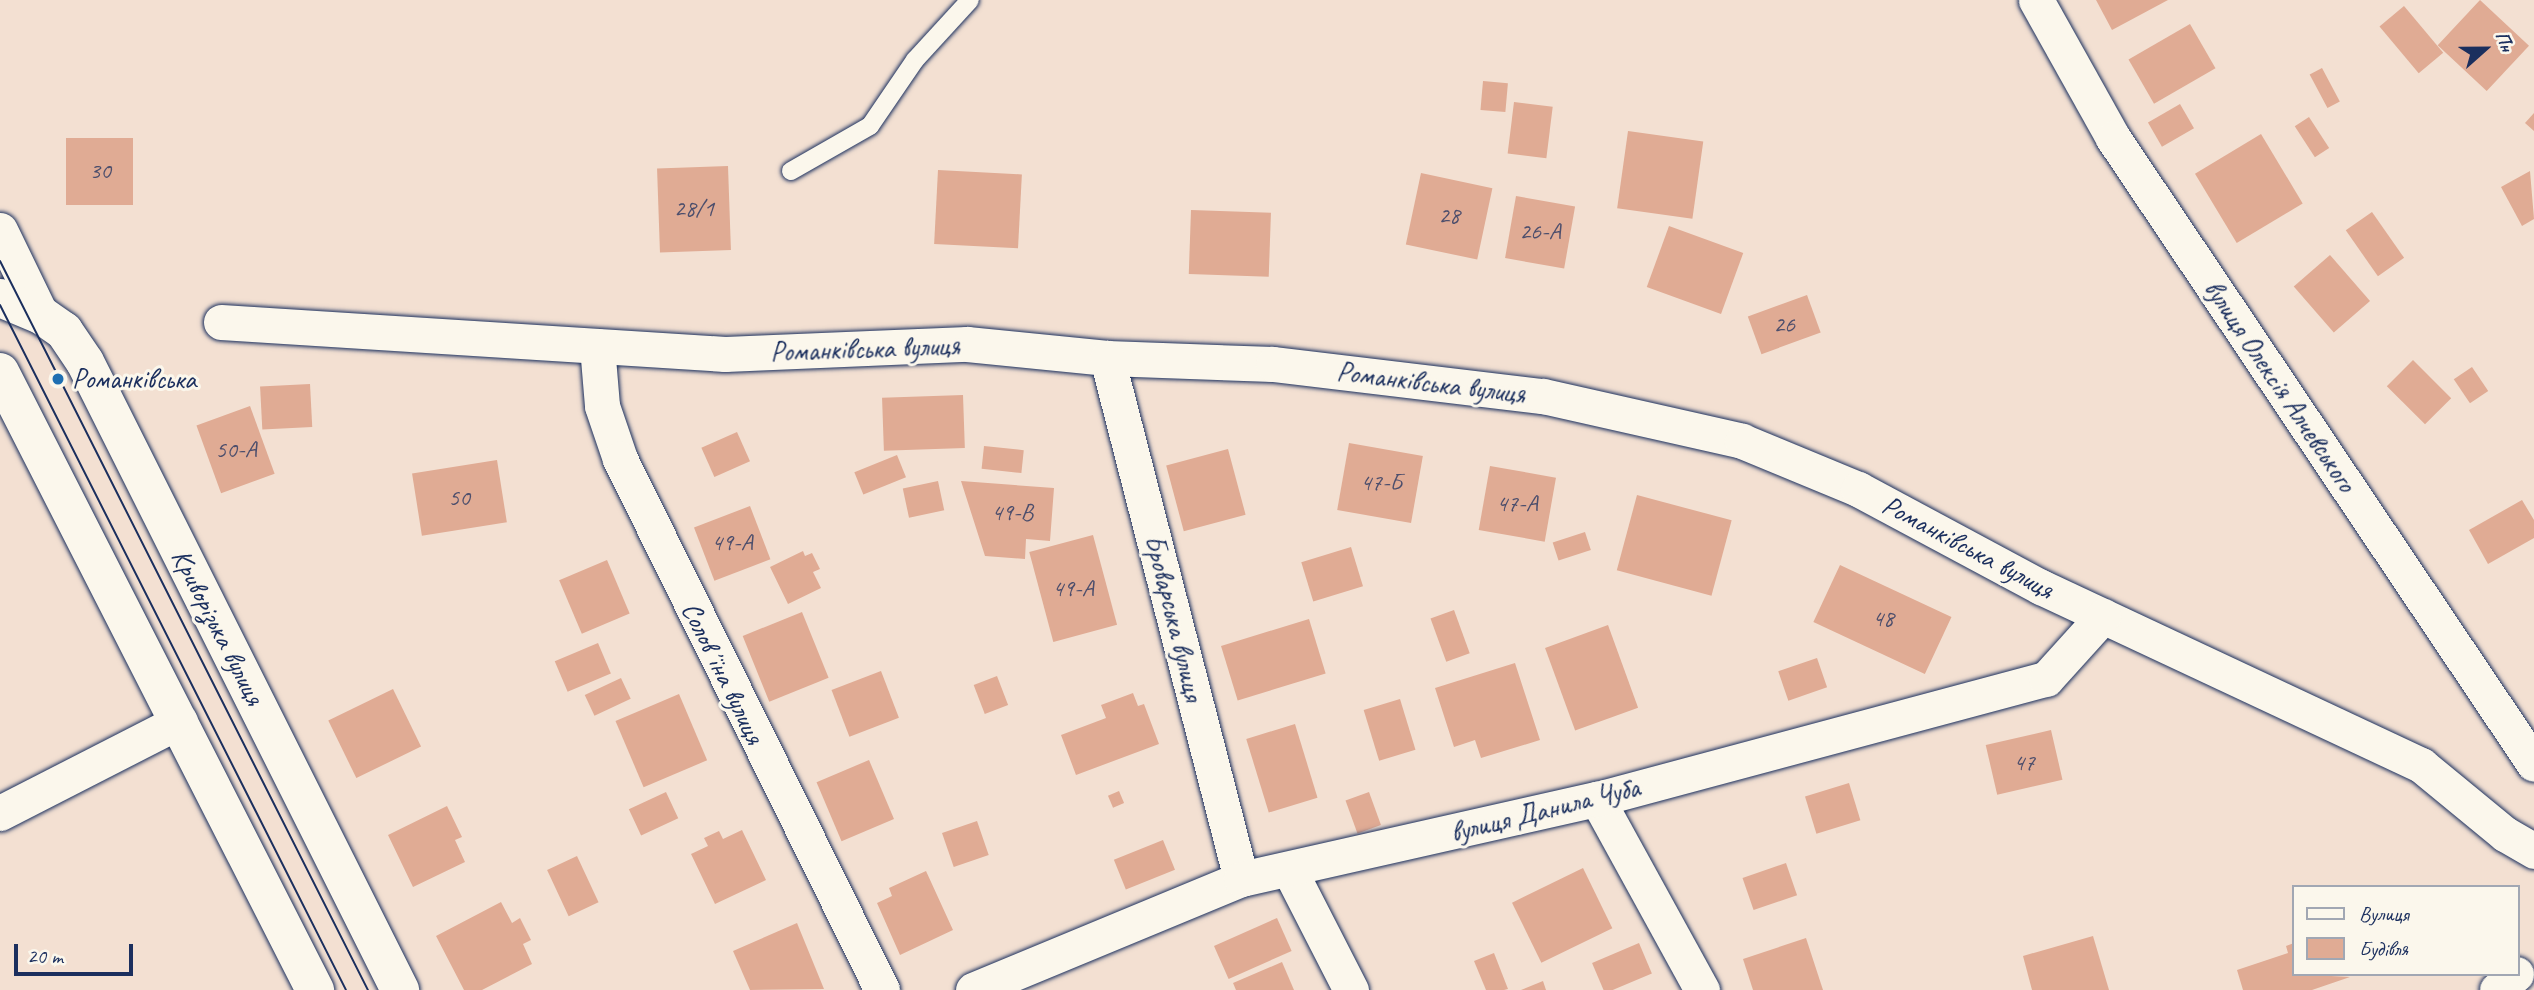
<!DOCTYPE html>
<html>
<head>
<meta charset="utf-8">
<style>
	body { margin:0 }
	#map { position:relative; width:2534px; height:990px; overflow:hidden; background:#f3e0d2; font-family:Caveat,sans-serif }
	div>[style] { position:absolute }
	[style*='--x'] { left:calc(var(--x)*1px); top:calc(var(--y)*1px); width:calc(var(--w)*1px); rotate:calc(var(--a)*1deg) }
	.building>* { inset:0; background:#e0ab94; transform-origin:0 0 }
	.roads { filter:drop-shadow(0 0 2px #1b2f5e) drop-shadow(0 0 2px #1b2f5e) }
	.service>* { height:18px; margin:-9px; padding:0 9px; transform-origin:9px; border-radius:9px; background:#fbf7ec }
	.minor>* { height:35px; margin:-17.5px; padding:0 17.5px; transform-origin:17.5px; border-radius:17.5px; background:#fbf7ec }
	.secondary>* { height:38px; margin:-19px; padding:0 19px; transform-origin:19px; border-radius:19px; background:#fbf7ec }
	.tram>* { height:2px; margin:-1px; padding:0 1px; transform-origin:1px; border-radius:1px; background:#1b2f5e }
	.dots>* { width:19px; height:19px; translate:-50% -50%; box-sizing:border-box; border:4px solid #fbf7ec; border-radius:50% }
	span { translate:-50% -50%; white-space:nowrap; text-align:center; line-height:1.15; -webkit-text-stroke:6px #fbf7ec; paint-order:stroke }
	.number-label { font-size:24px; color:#4c4e6c }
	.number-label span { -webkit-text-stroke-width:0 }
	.street-label { font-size:28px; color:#1b2f5e }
	.poi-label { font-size:28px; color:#1b2f5e }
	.left { translate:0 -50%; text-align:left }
	.legend { position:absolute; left:2292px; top:885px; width:228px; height:91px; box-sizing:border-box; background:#fbf7ec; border:2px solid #a1a7b3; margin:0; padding:9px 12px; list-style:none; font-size:21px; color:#1b2f5e }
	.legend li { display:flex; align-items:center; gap:14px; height:35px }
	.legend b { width:35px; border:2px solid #a1a7b3 }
	.north { position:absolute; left:2450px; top:14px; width:70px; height:70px; -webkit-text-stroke:5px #fbf7ec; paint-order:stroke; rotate:69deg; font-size:19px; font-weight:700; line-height:28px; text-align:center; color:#1b2f5e }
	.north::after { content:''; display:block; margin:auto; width:24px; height:32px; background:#1b2f5e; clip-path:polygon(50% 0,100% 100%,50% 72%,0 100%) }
	.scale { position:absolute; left:14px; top:944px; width:119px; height:32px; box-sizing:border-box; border:4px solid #1b2f5e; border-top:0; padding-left:9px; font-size:21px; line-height:24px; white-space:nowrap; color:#1b2f5e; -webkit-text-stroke:5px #fbf7ec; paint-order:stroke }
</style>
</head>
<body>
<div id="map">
	<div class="building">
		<div style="clip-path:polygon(2096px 0,2168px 0,2112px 30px)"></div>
		<div style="left:2480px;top:0;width:67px;height:62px;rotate:43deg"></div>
		<div style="left:2404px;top:6px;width:61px;height:32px;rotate:50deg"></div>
		<div style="left:2190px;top:24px;width:51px;height:71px;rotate:60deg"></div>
		<div style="left:2322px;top:68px;width:38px;height:14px;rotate:62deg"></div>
		<div style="left:1483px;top:81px;width:25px;height:29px;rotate:5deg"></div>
		<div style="left:1514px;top:102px;width:39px;height:52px;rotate:7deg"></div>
		<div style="left:2180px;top:104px;width:28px;height:37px;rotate:60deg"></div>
		<div style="clip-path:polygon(2534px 113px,2534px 131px,2525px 123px)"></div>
		<div style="left:2309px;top:117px;width:37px;height:17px;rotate:57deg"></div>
		<div style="left:1628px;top:131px;width:76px;height:78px;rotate:8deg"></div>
		<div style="left:2261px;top:134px;width:81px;height:77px;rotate:59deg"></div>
		<div style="left:66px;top:138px;width:67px;height:67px"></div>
		<div style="left:728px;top:166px;width:84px;height:71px;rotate:88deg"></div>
		<div style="left:938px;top:170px;width:84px;height:74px;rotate:3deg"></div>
		<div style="clip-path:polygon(2530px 171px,2534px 219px,2522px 226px,2501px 187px)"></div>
		<div style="left:1421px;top:173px;width:73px;height:73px;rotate:12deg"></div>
		<div style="left:1516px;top:196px;width:60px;height:63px;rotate:10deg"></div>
		<div style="left:1191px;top:210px;width:80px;height:64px;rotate:2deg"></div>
		<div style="left:2372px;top:212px;width:56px;height:32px;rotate:55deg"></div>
		<div style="left:1669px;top:226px;width:79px;height:65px;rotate:20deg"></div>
		<div style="left:2330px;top:255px;width:61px;height:48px;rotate:49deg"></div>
		<div style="left:1807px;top:295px;width:40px;height:63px;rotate:70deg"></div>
		<div style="left:2413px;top:360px;width:54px;height:37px;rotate:45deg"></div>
		<div style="left:2472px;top:367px;width:29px;height:22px;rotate:56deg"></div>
		<div style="left:310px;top:384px;width:43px;height:50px;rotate:87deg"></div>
		<div style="left:963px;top:395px;width:53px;height:81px;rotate:88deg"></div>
		<div style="left:250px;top:406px;width:72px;height:57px;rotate:70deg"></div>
		<div style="left:737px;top:432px;width:32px;height:39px;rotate:66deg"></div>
		<div style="left:1349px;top:443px;width:75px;height:68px;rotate:10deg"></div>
		<div style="left:984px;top:446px;width:40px;height:23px;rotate:6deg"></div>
		<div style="left:1228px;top:449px;width:68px;height:64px;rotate:75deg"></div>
		<div style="left:897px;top:455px;width:24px;height:46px;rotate:68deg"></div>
		<div style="left:497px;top:460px;width:63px;height:86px;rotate:81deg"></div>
		<div style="left:1490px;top:466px;width:67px;height:65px;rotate:10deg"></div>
		<div style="left:938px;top:481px;width:30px;height:36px;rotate:78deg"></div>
		<div style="clip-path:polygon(961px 481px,1054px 488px,1050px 541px,1026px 539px,1025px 559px,985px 556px)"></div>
		<div style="left:1637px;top:495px;width:98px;height:78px;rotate:15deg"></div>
		<div style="clip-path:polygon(2522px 500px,2534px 520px,2534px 538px,2488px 564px,2469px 530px)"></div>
		<div style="left:750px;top:506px;width:57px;height:60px;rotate:69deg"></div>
		<div style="left:1585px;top:532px;width:19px;height:34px;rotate:72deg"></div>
		<div style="left:1093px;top:535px;width:93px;height:66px;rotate:75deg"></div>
		<div style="left:1351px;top:547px;width:41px;height:52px;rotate:73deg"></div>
		<div style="clip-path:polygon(803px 551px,805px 556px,812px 553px,820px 569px,813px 572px,821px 588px,788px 604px,770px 567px)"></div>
		<div style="left:607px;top:560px;width:58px;height:52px;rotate:67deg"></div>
		<div style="left:1840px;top:565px;width:123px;height:63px;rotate:25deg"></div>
		<div style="left:1454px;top:610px;width:46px;height:25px;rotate:70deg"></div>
		<div style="left:802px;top:612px;width:71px;height:64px;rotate:68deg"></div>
		<div style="left:1309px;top:619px;width:57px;height:92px;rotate:73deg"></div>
		<div style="left:1608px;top:625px;width:88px;height:67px;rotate:70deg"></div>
		<div style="left:598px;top:643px;width:33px;height:47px;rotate:67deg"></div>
		<div style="left:1817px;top:658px;width:31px;height:41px;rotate:71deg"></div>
		<div style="clip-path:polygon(1515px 663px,1540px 740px,1481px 758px,1475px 740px,1454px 747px,1435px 688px)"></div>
		<div style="left:881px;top:671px;width:50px;height:53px;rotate:69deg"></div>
		<div style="left:997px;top:676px;width:31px;height:25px;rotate:69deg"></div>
		<div style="left:621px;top:678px;width:23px;height:40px;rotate:65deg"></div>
		<div style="left:393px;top:689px;width:64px;height:72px;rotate:64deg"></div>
		<div style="clip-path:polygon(1133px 693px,1138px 706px,1144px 704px,1159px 744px,1076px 775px,1061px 735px,1106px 718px,1101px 705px)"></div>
		<div style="left:679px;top:694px;width:72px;height:69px;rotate:67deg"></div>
		<div style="left:1400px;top:699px;width:53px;height:38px;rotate:73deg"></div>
		<div style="left:1295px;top:724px;width:77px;height:51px;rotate:73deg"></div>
		<div style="left:2051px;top:730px;width:51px;height:67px;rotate:77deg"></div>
		<div style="left:869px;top:760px;width:64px;height:57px;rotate:67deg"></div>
		<div style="left:1849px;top:783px;width:39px;height:46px;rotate:73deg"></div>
		<div style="left:1119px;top:791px;width:13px;height:12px;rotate:67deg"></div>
		<div style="left:666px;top:792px;width:29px;height:41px;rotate:65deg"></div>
		<div style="left:1369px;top:792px;width:35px;height:25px;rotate:70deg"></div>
		<div style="clip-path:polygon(447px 806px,462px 837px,455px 840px,465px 862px,413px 887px,388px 835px)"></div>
		<div style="left:977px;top:821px;width:36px;height:37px;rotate:71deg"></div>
		<div style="clip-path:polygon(742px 830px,766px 880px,715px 904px,691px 854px,708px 846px,704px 838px,719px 831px,723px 839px)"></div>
		<div style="left:1163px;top:840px;width:32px;height:53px;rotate:68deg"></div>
		<div style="left:577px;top:856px;width:51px;height:33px;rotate:65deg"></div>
		<div style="left:1786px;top:863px;width:34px;height:46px;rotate:71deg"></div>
		<div style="left:1583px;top:868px;width:67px;height:79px;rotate:64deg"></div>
		<div style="clip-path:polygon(926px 871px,953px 930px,900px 955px,877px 903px,892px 896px,889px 888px)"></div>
		<div style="clip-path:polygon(501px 902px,512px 923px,520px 918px,531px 940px,523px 944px,532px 964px,482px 990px,464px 990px,436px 936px)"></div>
		<div style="left:1277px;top:918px;width:36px;height:69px;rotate:66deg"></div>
		<div style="clip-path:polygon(797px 923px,824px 989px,750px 990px,733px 951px)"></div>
		<div style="clip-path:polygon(2093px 936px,2109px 990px,2032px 990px,2023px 956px)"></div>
		<div style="clip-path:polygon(1806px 938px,1823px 990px,1753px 990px,1743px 959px)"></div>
		<div style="left:1639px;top:943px;width:33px;height:51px;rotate:67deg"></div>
		<div style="clip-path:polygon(2294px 943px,2294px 974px,2350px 977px,2312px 990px,2243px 990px,2237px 970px,2288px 953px,2286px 946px)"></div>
		<div style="clip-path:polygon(1494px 953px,1508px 989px,1504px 990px,1486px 990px,1474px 961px)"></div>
		<div style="clip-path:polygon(1282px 962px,1294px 990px,1236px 990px,1233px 983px)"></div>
		<div style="clip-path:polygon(1543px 981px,1546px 990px,1521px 990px)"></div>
	</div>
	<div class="roads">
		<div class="service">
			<div style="--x:791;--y:171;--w:91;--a:-29.7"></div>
			<div style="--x:870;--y:126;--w:80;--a:-55.7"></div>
			<div style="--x:915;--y:60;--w:81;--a:-47.5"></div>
		</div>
		<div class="minor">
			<div style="--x:2036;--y:0;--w:158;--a:60.8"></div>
			<div style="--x:2113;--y:138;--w:754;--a:56.08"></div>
			<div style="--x:0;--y:230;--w:94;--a:64.2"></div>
			<div style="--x:221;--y:322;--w:505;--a:3.63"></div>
			<div style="--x:725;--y:354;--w:242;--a:-2.4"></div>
			<div style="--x:967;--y:344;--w:141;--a:5.7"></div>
			<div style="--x:1107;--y:358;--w:166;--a:2.1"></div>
			<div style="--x:1273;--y:364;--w:272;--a:6.8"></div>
			<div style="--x:1543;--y:396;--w:204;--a:12.7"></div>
			<div style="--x:1742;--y:441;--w:126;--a:22.5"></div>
			<div style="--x:1858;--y:489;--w:208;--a:28.2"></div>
			<div style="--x:2041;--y:587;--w:420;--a:25.1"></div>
			<div style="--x:2421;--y:765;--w:109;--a:39.4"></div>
			<div style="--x:2505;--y:834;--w:34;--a:30"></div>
			<div style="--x:597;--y:346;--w:60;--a:85.2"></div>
			<div style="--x:602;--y:406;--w:56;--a:71.2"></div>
			<div style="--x:620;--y:459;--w:592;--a:63.74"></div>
			<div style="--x:1107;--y:358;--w:538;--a:75.58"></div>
			<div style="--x:1597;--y:799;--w:218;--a:61.2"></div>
			<div style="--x:0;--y:813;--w:202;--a:-27.1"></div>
			<div style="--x:1290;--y:871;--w:134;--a:62.9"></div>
			<div style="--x:973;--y:990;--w:290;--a:-22.5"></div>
			<div style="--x:1241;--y:879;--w:365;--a:-12.7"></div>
			<div style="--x:1597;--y:799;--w:465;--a:-15"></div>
			<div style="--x:2046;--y:679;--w:85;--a:-47.9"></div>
			<div style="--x:2497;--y:990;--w:25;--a:-40"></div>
		</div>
		<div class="secondary">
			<div style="--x:0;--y:298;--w:44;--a:22.5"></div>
			<div style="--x:41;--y:315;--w:28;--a:35"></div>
			<div style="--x:64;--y:331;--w:37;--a:56"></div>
			<div style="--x:85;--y:362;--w:703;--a:63.36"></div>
			<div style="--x:0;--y:372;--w:694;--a:62.99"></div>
		</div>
	</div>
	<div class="tram">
		<div style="--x:0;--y:261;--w:817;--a:63.22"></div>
		<div style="--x:0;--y:305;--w:767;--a:63.2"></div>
	</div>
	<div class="dots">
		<div style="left:58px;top:379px;background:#1f6fb2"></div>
	</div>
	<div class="number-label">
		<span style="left:100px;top:171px">30</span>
		<span style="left:694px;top:209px">28/1</span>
		<span style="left:1449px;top:216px">28</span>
		<span style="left:1540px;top:232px">26-А</span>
		<span style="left:1784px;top:325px">26</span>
		<span style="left:236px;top:450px">50-А</span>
		<span style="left:1381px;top:483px">47-Б</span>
		<span style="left:459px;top:498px">50</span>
		<span style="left:1517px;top:504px">47-А</span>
		<span style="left:1012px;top:513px">49-В</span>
		<span style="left:732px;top:543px">49-А</span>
		<span style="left:1073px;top:589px">49-А</span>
		<span style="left:1883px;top:619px">48</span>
		<span style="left:2024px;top:763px">47</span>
	</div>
	<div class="street-label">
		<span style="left:865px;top:349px;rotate:-2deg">Романківська вулиця</span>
		<span style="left:1431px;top:383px;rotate:7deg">Романківська вулиця</span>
		<span style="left:2280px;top:386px;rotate:56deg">вулиця Олексія Алчевського</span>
		<span style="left:1968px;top:547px;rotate:28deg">Романківська вулиця</span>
		<span style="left:1174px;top:618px;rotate:76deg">Броварська вулиця</span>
		<span style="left:218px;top:627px;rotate:63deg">Криворізька вулиця</span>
		<span style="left:723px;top:673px;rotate:64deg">Соловʼїна вулиця</span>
		<span style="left:1545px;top:810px;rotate:-14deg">вулиця Данила Чуба</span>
	</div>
	<div class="poi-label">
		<span class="left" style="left:72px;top:379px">Романківська</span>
	</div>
	<ul class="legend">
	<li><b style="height:9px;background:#fbf7ec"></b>Вулиця</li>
	<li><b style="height:19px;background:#e0ab94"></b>Будівля</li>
	</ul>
	<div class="north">Пн</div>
	<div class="scale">20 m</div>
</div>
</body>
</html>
